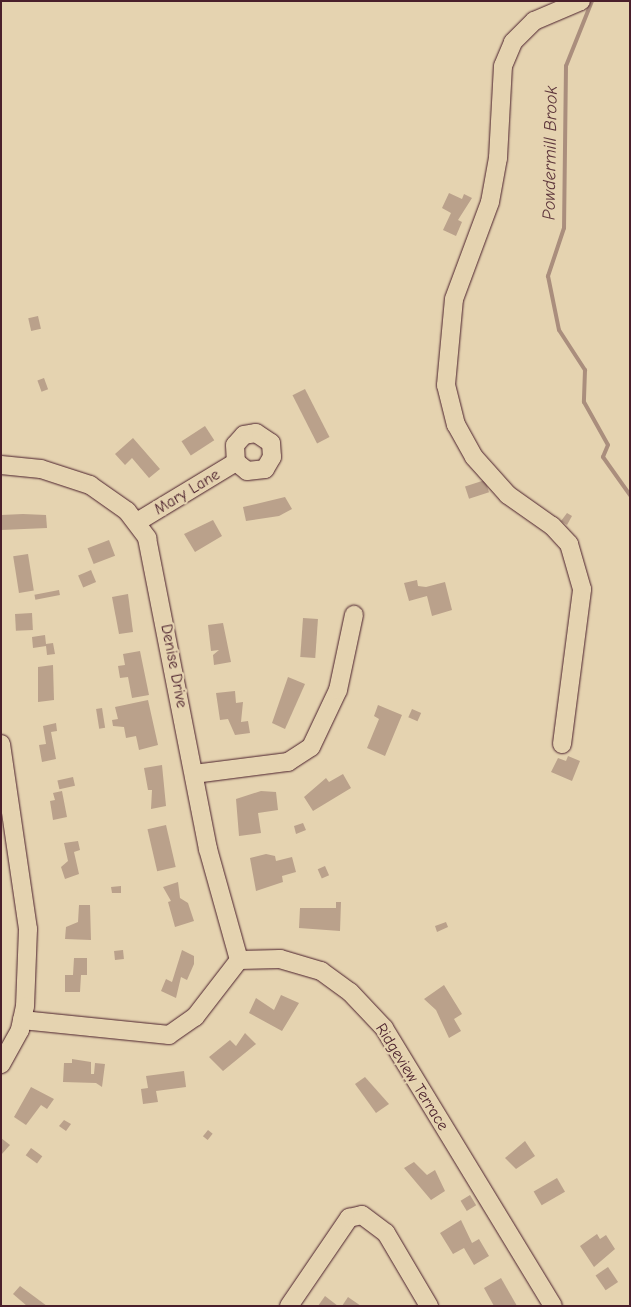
<!DOCTYPE html>
<html>
<head>
<meta charset="utf-8">
<style>
	body { margin:0 }
	#map { position:relative; width:631px; height:1307px; overflow:hidden; background:#e5d3b0; font-family:"Comic Neue",sans-serif }
	div>[style] { position:absolute }
	[style*='--x'] { left:calc(var(--x)*1px); top:calc(var(--y)*1px); width:calc(var(--w)*1px); rotate:calc(var(--a)*1deg) }
	.stream>* { height:4px; margin:-2px; padding:0 2px; transform-origin:2px; border-radius:2px; background:#aa8e7d }
	.building>* { inset:0; background:#baa18b; transform-origin:0 0 }
	.roads { filter:drop-shadow(0 0 1px #4a1f2b) drop-shadow(0 0 1px #4a1f2b) }
	.minor>* { height:18px; margin:-9px; padding:0 9px; transform-origin:9px; border-radius:9px; background:#e5d3b0 }
	span { translate:-50% -50%; white-space:nowrap; text-align:center; line-height:1.15; -webkit-text-stroke:4.5px #e5d3b0; paint-order:stroke }
	.street-label { font-size:16px; color:#4a1f2b }
	.water-label { font-size:18px; color:#5d353b; font-style:italic }
	.frame { position:absolute; inset:0; border:2px solid #4a1f2b; pointer-events:none }
</style>
</head>
<body>
<div id="map">
	<div class="stream">
		<div style="--x:592;--y:1;--w:70;--a:111.8"></div>
		<div style="--x:566;--y:66;--w:162;--a:90.7"></div>
		<div style="--x:564;--y:228;--w:51;--a:108.4"></div>
		<div style="--x:548;--y:276;--w:55;--a:78.5"></div>
		<div style="--x:559;--y:330;--w:48;--a:57"></div>
		<div style="--x:585;--y:370;--w:32;--a:92"></div>
		<div style="--x:584;--y:402;--w:49;--a:60.8"></div>
		<div style="--x:608;--y:445;--w:13;--a:113"></div>
		<div style="--x:603;--y:457;--w:47;--a:54.6"></div>
	</div>
	<div class="building">
		<div style="clip-path:polygon(449px 193px,462px 199px,464px 194px,472px 198px,458px 220px,462px 222px,456px 236px,443px 230px,451px 213px,442px 208px)"></div>
		<div style="left:38px;top:316px;width:13px;height:10px;rotate:77deg"></div>
		<div style="left:44px;top:378px;width:12px;height:7px;rotate:70deg"></div>
		<div style="left:305px;top:389px;width:54px;height:14px;rotate:63deg"></div>
		<div style="left:205px;top:426px;width:17px;height:28px;rotate:57deg"></div>
		<div style="clip-path:polygon(133px 438px,160px 469px,149px 478px,132px 458px,125px 465px,115px 454px)"></div>
		<div style="left:485px;top:480px;width:13px;height:21px;rotate:72deg"></div>
		<div style="clip-path:polygon(285px 497px,292px 509px,279px 516px,246px 521px,243px 507px)"></div>
		<div style="clip-path:polygon(567px 513px,572px 516px,567px 525px,561px 521px)"></div>
		<div style="clip-path:polygon(23px 514px,46px 515px,47px 528px,1px 530px,1px 515px)"></div>
		<div style="clip-path:polygon(213px 520px,222px 536px,195px 552px,184px 534px)"></div>
		<div style="left:109px;top:540px;width:17px;height:23px;rotate:69deg"></div>
		<div style="left:28px;top:554px;width:37px;height:15px;rotate:81deg"></div>
		<div style="left:91px;top:570px;width:13px;height:14px;rotate:67deg"></div>
		<div style="clip-path:polygon(417px 580px,418px 586px,426px 587px,445px 582px,452px 610px,432px 616px,427px 596px,409px 601px,404px 583px)"></div>
		<div style="left:59px;top:590px;width:5px;height:25px;rotate:79deg"></div>
		<div style="clip-path:polygon(128px 594px,133px 632px,119px 634px,112px 597px)"></div>
		<div style="left:32px;top:613px;width:17px;height:17px;rotate:87deg"></div>
		<div style="left:303px;top:618px;width:15px;height:39px;rotate:4deg"></div>
		<div style="clip-path:polygon(223px 623px,231px 662px,214px 665px,213px 655px,219px 650px,211px 651px,208px 625px)"></div>
		<div style="clip-path:polygon(45px 635px,46px 644px,53px 643px,55px 654px,47px 655px,46px 646px,33px 648px,32px 637px)"></div>
		<div style="clip-path:polygon(140px 651px,149px 695px,132px 698px,128px 677px,120px 678px,118px 666px,125px 665px,123px 654px)"></div>
		<div style="clip-path:polygon(53px 665px,54px 700px,38px 702px,38px 667px)"></div>
		<div style="clip-path:polygon(288px 677px,305px 684px,285px 729px,272px 723px)"></div>
		<div style="clip-path:polygon(235px 691px,236px 703px,243px 702px,241px 722px,248px 721px,250px 733px,235px 735px,228px 719px,220px 720px,216px 693px)"></div>
		<div style="clip-path:polygon(148px 700px,158px 745px,139px 750px,136px 736px,126px 738px,124px 727px,113px 726px,112px 720px,118px 719px,115px 707px)"></div>
		<div style="clip-path:polygon(378px 705px,402px 715px,385px 756px,367px 748px,379px 719px,374px 716px)"></div>
		<div style="left:102px;top:708px;width:20px;height:6px;rotate:81deg"></div>
		<div style="left:412px;top:709px;width:10px;height:9px;rotate:24deg"></div>
		<div style="clip-path:polygon(56px 723px,57px 731px,51px 732px,56px 759px,42px 762px,39px 745px,46px 744px,43px 726px)"></div>
		<div style="clip-path:polygon(568px 756px,580px 761px,572px 781px,551px 772px,558px 758px,566px 761px)"></div>
		<div style="clip-path:polygon(162px 765px,166px 806px,151px 809px,152px 790px,148px 790px,144px 768px)"></div>
		<div style="clip-path:polygon(343px 774px,351px 788px,313px 811px,304px 797px,326px 778px,329px 782px)"></div>
		<div style="left:73px;top:777px;width:9px;height:16px;rotate:77deg"></div>
		<div style="clip-path:polygon(62px 791px,67px 817px,53px 820px,50px 801px,55px 800px,53px 793px)"></div>
		<div style="clip-path:polygon(261px 791px,276px 792px,278px 810px,258px 813px,261px 833px,239px 836px,236px 799px)"></div>
		<div style="clip-path:polygon(303px 823px,306px 830px,296px 834px,294px 826px)"></div>
		<div style="left:166px;top:825px;width:43px;height:19px;rotate:77deg"></div>
		<div style="clip-path:polygon(78px 841px,80px 850px,74px 852px,79px 874px,65px 879px,61px 867px,68px 861px,64px 843px)"></div>
		<div style="clip-path:polygon(266px 854px,275px 856px,276px 861px,292px 857px,296px 872px,282px 876px,283px 882px,256px 891px,250px 858px)"></div>
		<div style="left:325px;top:866px;width:10px;height:8px;rotate:66deg"></div>
		<div style="clip-path:polygon(178px 882px,180px 898px,188px 903px,194px 921px,175px 927px,168px 902px,171px 901px,163px 887px)"></div>
		<div style="clip-path:polygon(121px 886px,121px 893px,112px 893px,111px 887px)"></div>
		<div style="clip-path:polygon(336px 902px,341px 902px,340px 931px,299px 928px,300px 908px,336px 908px)"></div>
		<div style="clip-path:polygon(79px 905px,90px 905px,91px 940px,65px 939px,66px 927px,78px 922px)"></div>
		<div style="clip-path:polygon(446px 922px,448px 927px,437px 932px,435px 926px)"></div>
		<div style="left:123px;top:950px;width:9px;height:9px;rotate:84deg"></div>
		<div style="clip-path:polygon(182px 950px,194px 956px,194px 964px,187px 980px,181px 977px,176px 998px,161px 991px,166px 979px,172px 982px)"></div>
		<div style="clip-path:polygon(74px 958px,87px 958px,87px 975px,81px 975px,80px 992px,65px 992px,65px 975px,73px 975px)"></div>
		<div style="clip-path:polygon(444px 985px,462px 1014px,454px 1019px,461px 1031px,449px 1038px,436px 1010px,424px 999px)"></div>
		<div style="clip-path:polygon(281px 995px,299px 1003px,282px 1031px,249px 1013px,256px 998px,274px 1010px)"></div>
		<div style="clip-path:polygon(245px 1033px,256px 1044px,223px 1071px,209px 1057px,230px 1040px,236px 1046px)"></div>
		<div style="clip-path:polygon(72px 1059px,91px 1062px,91px 1074px,94px 1074px,95px 1063px,105px 1064px,102px 1087px,96px 1083px,63px 1082px,64px 1063px,72px 1063px)"></div>
		<div style="clip-path:polygon(184px 1071px,186px 1087px,156px 1091px,158px 1102px,143px 1104px,141px 1089px,148px 1088px,146px 1076px)"></div>
		<div style="clip-path:polygon(365px 1077px,389px 1104px,376px 1113px,355px 1084px)"></div>
		<div style="clip-path:polygon(31px 1087px,54px 1099px,47px 1109px,41px 1105px,26px 1125px,14px 1117px)"></div>
		<div style="clip-path:polygon(64px 1120px,71px 1124px,66px 1131px,59px 1126px)"></div>
		<div style="left:208px;top:1130px;width:6px;height:8px;rotate:39deg"></div>
		<div style="clip-path:polygon(1px 1138px,10px 1145px,1px 1155px)"></div>
		<div style="clip-path:polygon(525px 1141px,535px 1156px,516px 1169px,505px 1158px)"></div>
		<div style="left:31px;top:1148px;width:14px;height:9px;rotate:36deg"></div>
		<div style="clip-path:polygon(414px 1162px,427px 1175px,435px 1170px,445px 1191px,431px 1200px,404px 1168px)"></div>
		<div style="left:557px;top:1178px;width:16px;height:27px;rotate:60deg"></div>
		<div style="left:470px;top:1195px;width:12px;height:11px;rotate:59deg"></div>
		<div style="clip-path:polygon(461px 1220px,472px 1243px,479px 1239px,489px 1256px,474px 1265px,464px 1248px,453px 1254px,440px 1233px)"></div>
		<div style="clip-path:polygon(597px 1234px,600px 1239px,606px 1235px,615px 1249px,594px 1267px,580px 1246px)"></div>
		<div style="left:608px;top:1267px;width:18px;height:15px;rotate:56deg"></div>
		<div style="clip-path:polygon(501px 1278px,517px 1306px,494px 1306px,484px 1288px)"></div>
		<div style="clip-path:polygon(20px 1286px,47px 1306px,27px 1306px,13px 1294px)"></div>
		<div style="clip-path:polygon(325px 1296px,338px 1306px,318px 1306px)"></div>
		<div style="clip-path:polygon(348px 1297px,361px 1306px,342px 1306px)"></div>
	</div>
	<div class="roads">
		<div class="minor">
			<div style="--x:1;--y:465;--w:40;--a:5.7"></div>
			<div style="--x:41;--y:469;--w:52;--a:18.1"></div>
			<div style="--x:90;--y:485;--w:45;--a:35.1"></div>
			<div style="--x:127;--y:511;--w:34;--a:53"></div>
			<div style="--x:147;--y:538;--w:317;--a:78.9"></div>
			<div style="--x:208;--y:849;--w:115;--a:74.4"></div>
			<div style="--x:137;--y:522;--w:116;--a:-31.2"></div>
			<div style="--x:236;--y:462;--w:14;--a:39"></div>
			<div style="--x:247;--y:471;--w:18;--a:-6"></div>
			<div style="--x:265;--y:469;--w:14;--a:-60"></div>
			<div style="--x:272;--y:457;--w:14;--a:-94"></div>
			<div style="--x:271;--y:443;--w:18;--a:-146"></div>
			<div style="--x:256;--y:433;--w:12;--a:171"></div>
			<div style="--x:244;--y:435;--w:13;--a:132"></div>
			<div style="--x:235;--y:445;--w:17;--a:87"></div>
			<div style="--x:1;--y:744;--w:187;--a:81.7"></div>
			<div style="--x:28;--y:929;--w:77;--a:92.2"></div>
			<div style="--x:25;--y:1006;--w:25;--a:102"></div>
			<div style="--x:20;--y:1030;--w:39;--a:119"></div>
			<div style="--x:562;--y:744;--w:156;--a:-82.6"></div>
			<div style="--x:582;--y:589;--w:47;--a:-106.1"></div>
			<div style="--x:569;--y:544;--w:25;--a:-133"></div>
			<div style="--x:552;--y:526;--w:54;--a:-144.8"></div>
			<div style="--x:508;--y:495;--w:51;--a:-131.8"></div>
			<div style="--x:474;--y:457;--w:37;--a:-119"></div>
			<div style="--x:456;--y:425;--w:41;--a:-104"></div>
			<div style="--x:446;--y:385;--w:86;--a:-84.7"></div>
			<div style="--x:454;--y:299;--w:103;--a:-69.6"></div>
			<div style="--x:490;--y:202;--w:45;--a:-79.7"></div>
			<div style="--x:498;--y:158;--w:92;--a:-86.9"></div>
			<div style="--x:503;--y:66;--w:26;--a:-67"></div>
			<div style="--x:513;--y:42;--w:30;--a:-45"></div>
			<div style="--x:534;--y:21;--w:51;--a:-23.1"></div>
			<div style="--x:194;--y:774;--w:95;--a:-7.3"></div>
			<div style="--x:288;--y:762;--w:27;--a:-33"></div>
			<div style="--x:311;--y:747;--w:63;--a:-64.7"></div>
			<div style="--x:338;--y:690;--w:77;--a:-78"></div>
			<div style="--x:22;--y:1020;--w:148;--a:5.8"></div>
			<div style="--x:169;--y:1035;--w:32;--a:-35"></div>
			<div style="--x:195;--y:1017;--w:72;--a:-52.3"></div>
			<div style="--x:239;--y:960;--w:41;--a:-1.4"></div>
			<div style="--x:280;--y:959;--w:43;--a:16.3"></div>
			<div style="--x:321;--y:971;--w:36;--a:36"></div>
			<div style="--x:350;--y:992;--w:50;--a:46.6"></div>
			<div style="--x:384;--y:1028;--w:325;--a:58.7"></div>
			<div style="--x:289;--y:1306;--w:107;--a:-55.7"></div>
			<div style="--x:349;--y:1218;--w:13;--a:-13"></div>
			<div style="--x:362;--y:1215;--w:30;--a:37"></div>
			<div style="--x:386;--y:1233;--w:85;--a:59.5"></div>
		</div>
	</div>
	<div class="street-label">
		<span style="left:187px;top:492px;rotate:-31deg">Mary Lane</span>
		<span style="left:174px;top:666px;rotate:79deg">Denise Drive</span>
		<span style="left:412px;top:1077px;rotate:58deg">Ridgeview Terrace</span>
	</div>
	<div class="water-label">
		<span style="left:551px;top:153px;rotate:-89deg">Powdermill Brook</span>
	</div>
	<div class="frame"></div>
</div>
</body>
</html>
